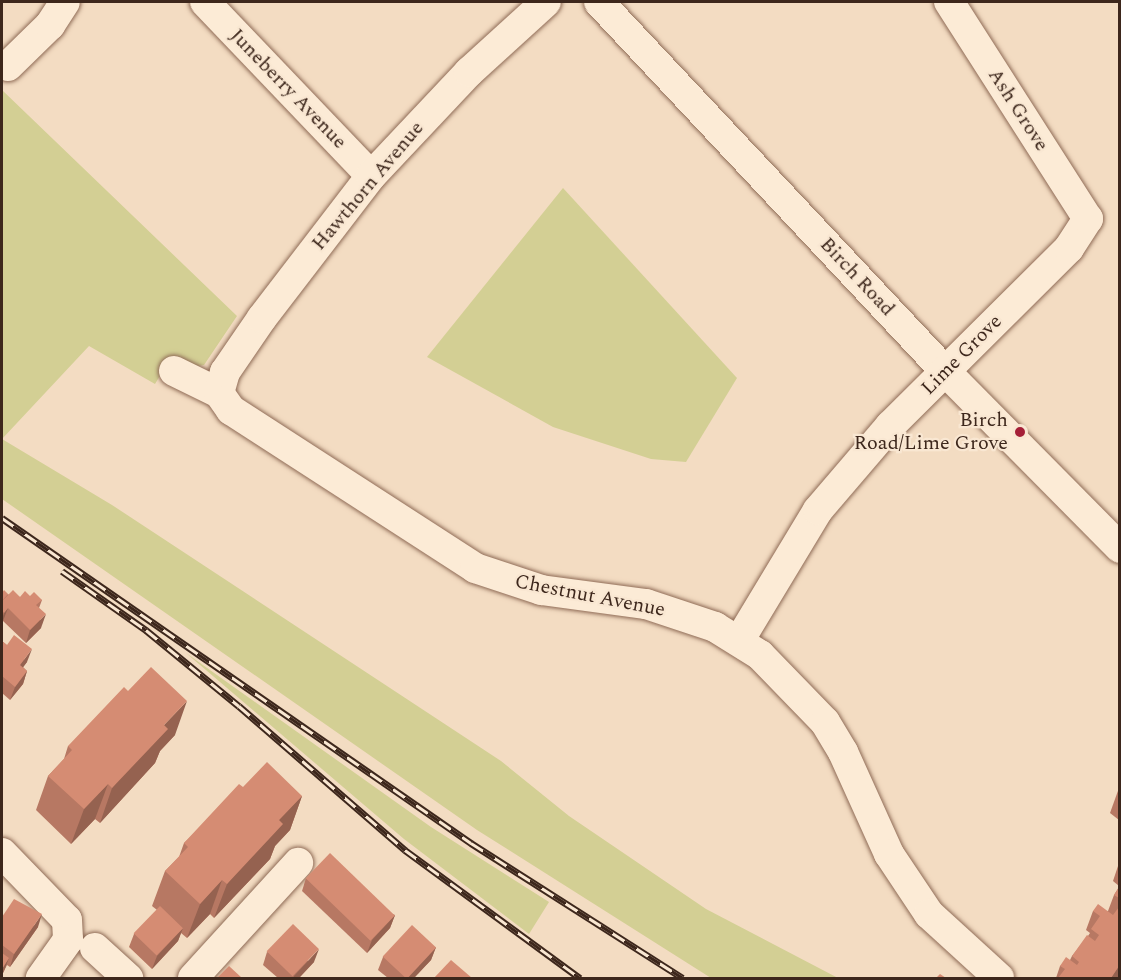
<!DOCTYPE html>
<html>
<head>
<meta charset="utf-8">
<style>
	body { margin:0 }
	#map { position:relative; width:1121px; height:980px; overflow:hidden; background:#f3dcc2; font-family:Spectral,serif }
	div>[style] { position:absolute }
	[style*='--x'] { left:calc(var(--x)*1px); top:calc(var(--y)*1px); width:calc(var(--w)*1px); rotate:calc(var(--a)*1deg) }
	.green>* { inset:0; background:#d3cf94 }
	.roads { filter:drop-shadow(0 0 2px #8f6b56) drop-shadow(0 0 2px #8f6b56) }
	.minor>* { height:30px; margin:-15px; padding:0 15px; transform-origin:15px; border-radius:15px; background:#fcebd6 }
	.rail>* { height:7px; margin-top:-3.5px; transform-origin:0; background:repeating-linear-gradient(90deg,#f9e7d2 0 14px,#3d271c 0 28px); box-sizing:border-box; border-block:2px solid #3d271c }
	.wall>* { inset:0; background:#b77863 }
	.shaded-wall>* { inset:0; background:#956250 }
	.building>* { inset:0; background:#d58c73; transform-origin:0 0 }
	.dots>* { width:16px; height:16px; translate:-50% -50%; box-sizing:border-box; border:3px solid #f9e7d2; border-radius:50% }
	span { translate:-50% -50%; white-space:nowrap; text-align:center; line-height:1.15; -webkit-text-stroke:4.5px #f9e7d2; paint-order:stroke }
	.street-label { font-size:20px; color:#3d271c }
	.poi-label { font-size:20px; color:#3d271c }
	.right { translate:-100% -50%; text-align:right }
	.frame { position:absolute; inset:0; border:3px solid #3d271c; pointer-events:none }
</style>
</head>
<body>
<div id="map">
	<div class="green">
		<div style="clip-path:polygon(2px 90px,237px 316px,204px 365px,193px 367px,170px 359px,155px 384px,89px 346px,2px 439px,112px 505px,501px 761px,569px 816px,706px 909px,838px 978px,711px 978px,477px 830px,2px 499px)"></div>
		<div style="clip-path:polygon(563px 188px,737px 378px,686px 462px,651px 459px,553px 427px,427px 357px)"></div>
		<div style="clip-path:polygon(186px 653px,431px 827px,549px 902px,529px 934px,404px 839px)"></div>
	</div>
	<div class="roads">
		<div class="minor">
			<div style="--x:205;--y:2;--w:240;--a:46.3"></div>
			<div style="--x:599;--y:2;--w:506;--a:46.84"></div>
			<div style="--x:945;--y:371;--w:249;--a:45.3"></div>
			<div style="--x:8;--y:66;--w:59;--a:-44.3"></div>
			<div style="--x:50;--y:25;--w:27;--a:-57"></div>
			<div style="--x:174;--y:371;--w:50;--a:26.1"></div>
			<div style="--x:219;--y:393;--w:21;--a:55"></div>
			<div style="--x:231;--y:410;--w:291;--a:32.9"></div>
			<div style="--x:475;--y:568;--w:70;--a:18.4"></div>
			<div style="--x:541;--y:590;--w:106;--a:7.6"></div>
			<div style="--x:646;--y:604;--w:73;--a:18.4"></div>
			<div style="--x:715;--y:627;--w:53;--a:31.9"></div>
			<div style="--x:760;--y:655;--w:93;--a:45.9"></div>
			<div style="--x:825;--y:722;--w:35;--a:59"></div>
			<div style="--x:843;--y:752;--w:112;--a:65.7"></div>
			<div style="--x:889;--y:854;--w:72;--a:56.3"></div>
			<div style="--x:929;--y:914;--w:95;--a:42.4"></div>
			<div style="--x:219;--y:393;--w:22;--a:-74"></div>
			<div style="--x:225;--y:372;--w:65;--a:-55.6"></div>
			<div style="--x:262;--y:318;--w:179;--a:-52.5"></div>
			<div style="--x:371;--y:176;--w:143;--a:-46.7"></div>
			<div style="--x:469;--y:72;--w:104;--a:-42.3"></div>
			<div style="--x:739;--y:641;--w:153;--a:-58.9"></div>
			<div style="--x:818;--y:510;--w:111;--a:-49.4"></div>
			<div style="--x:890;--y:426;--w:252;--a:-44.8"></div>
			<div style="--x:1069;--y:248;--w:35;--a:-57"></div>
			<div style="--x:1088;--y:219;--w:258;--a:-122.6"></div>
			<div style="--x:2;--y:853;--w:93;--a:45.9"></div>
			<div style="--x:67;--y:920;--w:20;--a:87"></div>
			<div style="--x:68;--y:940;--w:47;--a:125.4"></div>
			<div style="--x:95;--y:948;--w:45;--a:42.3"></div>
			<div style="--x:193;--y:978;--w:156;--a:-47.6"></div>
		</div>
	</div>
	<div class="rail">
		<div style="--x:2;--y:518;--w:571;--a:34.72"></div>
		<div style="--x:471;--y:843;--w:251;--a:32.5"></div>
		<div style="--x:62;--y:571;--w:103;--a:35.1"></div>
		<div style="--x:146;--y:630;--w:120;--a:39.3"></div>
		<div style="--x:239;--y:706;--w:220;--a:40.9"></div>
		<div style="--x:405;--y:850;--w:217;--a:36.2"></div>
	</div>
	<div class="wall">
		<div style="clip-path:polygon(2px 593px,20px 597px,30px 596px,42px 600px,39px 608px,41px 628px,26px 643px,3px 621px,2px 623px)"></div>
		<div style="clip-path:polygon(2px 641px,27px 662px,23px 667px,27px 671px,23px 684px,10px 700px,2px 693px)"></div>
		<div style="clip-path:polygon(175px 735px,160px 751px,155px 763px,100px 823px,95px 819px,71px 844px,36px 810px,48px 776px,64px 759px,68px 746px)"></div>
		<div style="clip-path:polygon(243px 787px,302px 796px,290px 830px,275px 846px,270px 859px,214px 918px,210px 914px,187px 938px,181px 933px,178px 941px,152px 969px,129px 947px,134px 934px,157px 910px,152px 906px,165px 871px,179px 857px,184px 843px)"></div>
		<div style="clip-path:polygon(1119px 788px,1119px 820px,1110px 813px)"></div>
		<div style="clip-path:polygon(1119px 863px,1119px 886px,1113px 881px)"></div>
		<div style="clip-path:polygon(306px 878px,395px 915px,390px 928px,367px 953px,302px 891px)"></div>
		<div style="clip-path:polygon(1119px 887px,1119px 976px,1118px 978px,1056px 978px,1060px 966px,1070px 960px,1072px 956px,1088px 936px,1090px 933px,1086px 930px,1093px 911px,1108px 911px,1114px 895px)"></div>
		<div style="clip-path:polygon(2px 917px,38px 927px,10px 967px,7px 965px,2px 975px)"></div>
		<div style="clip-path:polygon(436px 947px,431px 960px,414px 978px,388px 978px,378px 970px,383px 957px)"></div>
		<div style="clip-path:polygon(267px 952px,314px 962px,299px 978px,278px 978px,263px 965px)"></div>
	</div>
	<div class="shaded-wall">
		<div style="clip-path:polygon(8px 608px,3px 621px,2px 623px,2px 619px,4px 613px)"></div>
		<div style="clip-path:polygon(46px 614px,41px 628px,26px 643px,30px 630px)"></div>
		<div style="clip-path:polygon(32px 649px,27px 662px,15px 678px,20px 665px)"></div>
		<div style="clip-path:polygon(27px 671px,23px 684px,10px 700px,15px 687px)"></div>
		<div style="clip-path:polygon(187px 701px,175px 735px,160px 751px,155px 763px,100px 823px,112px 788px,164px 725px)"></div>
		<div style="clip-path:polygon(108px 784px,95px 819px,71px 844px,84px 809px)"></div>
		<div style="clip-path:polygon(302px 796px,290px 830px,275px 846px,270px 859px,214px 918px,227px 884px,279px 820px)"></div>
		<div style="clip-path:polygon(222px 880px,210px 914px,187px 938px,200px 904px)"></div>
		<div style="clip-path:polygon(42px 914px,38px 927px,10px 967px,14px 954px)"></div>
		<div style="clip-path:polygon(395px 915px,390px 928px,367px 953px,372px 940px)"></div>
		<div style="clip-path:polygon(183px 928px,178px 941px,152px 969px,157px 956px)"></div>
		<div style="clip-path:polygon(436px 947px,431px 960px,414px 978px,407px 978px)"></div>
		<div style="clip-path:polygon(319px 949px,314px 962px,299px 978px,293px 978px,294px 976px)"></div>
		<div style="clip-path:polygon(9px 958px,4px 971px,2px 975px,2px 969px)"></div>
		<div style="clip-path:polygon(1119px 966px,1119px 976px,1118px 978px,1111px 978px)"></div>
	</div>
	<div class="building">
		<div style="clip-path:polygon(4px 590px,8px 594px,2px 601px,2px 593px)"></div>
		<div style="clip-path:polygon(13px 590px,20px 597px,25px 591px,30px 596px,34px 592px,42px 600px,36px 605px,46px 614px,30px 630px,8px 608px,4px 613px,2px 610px,2px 601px)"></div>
		<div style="clip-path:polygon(14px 635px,32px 649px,20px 665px,27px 671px,15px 687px,2px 676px,2px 641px,7px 645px)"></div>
		<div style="clip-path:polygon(151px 667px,187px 701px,164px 725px,168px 729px,112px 788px,108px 784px,84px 809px,48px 776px,72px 750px,68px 746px,124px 687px,128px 691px)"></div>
		<div style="clip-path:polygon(267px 762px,302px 796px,279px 820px,283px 824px,227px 884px,222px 880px,200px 904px,165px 871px,188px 847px,184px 843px,239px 784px,243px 787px)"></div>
		<div style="left:330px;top:853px;width:90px;height:35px;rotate:44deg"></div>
		<div style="clip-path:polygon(1119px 887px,1119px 898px,1114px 895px)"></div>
		<div style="clip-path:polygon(14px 899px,42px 914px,14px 954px,2px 945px,2px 917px)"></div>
		<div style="clip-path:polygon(1098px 904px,1113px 915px,1119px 907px,1119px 966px,1111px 978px,1058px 978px,1065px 969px,1060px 966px,1066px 957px,1077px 965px,1079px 962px,1072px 956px,1087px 935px,1095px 941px,1099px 935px,1091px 929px,1100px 916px,1093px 911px)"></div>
		<div style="left:160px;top:906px;width:32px;height:38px;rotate:44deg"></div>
		<div style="left:293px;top:924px;width:36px;height:38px;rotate:44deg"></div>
		<div style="left:412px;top:925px;width:33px;height:43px;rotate:43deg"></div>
		<div style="clip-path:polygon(2px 953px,9px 958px,2px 969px)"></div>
		<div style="clip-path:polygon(451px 960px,472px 978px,434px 978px)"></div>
		<div style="clip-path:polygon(229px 966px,242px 978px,217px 978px)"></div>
		<div style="clip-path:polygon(940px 974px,946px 978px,936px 978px)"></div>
	</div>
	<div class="dots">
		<div style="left:1020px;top:432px;background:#a51f37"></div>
	</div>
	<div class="street-label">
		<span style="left:288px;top:89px;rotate:46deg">Juneberry Avenue</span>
		<span style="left:1018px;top:110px;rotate:57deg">Ash Grove</span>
		<span style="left:368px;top:186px;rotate:-50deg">Hawthorn Avenue</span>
		<span style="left:857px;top:277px;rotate:47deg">Birch Road</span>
		<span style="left:962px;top:355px;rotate:-45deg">Lime Grove</span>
		<span style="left:590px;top:596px;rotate:11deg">Chestnut Avenue</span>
	</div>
	<div class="poi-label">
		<span class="right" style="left:1008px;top:432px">Birch<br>Road/Lime Grove</span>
	</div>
	<div class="frame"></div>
</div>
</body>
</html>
